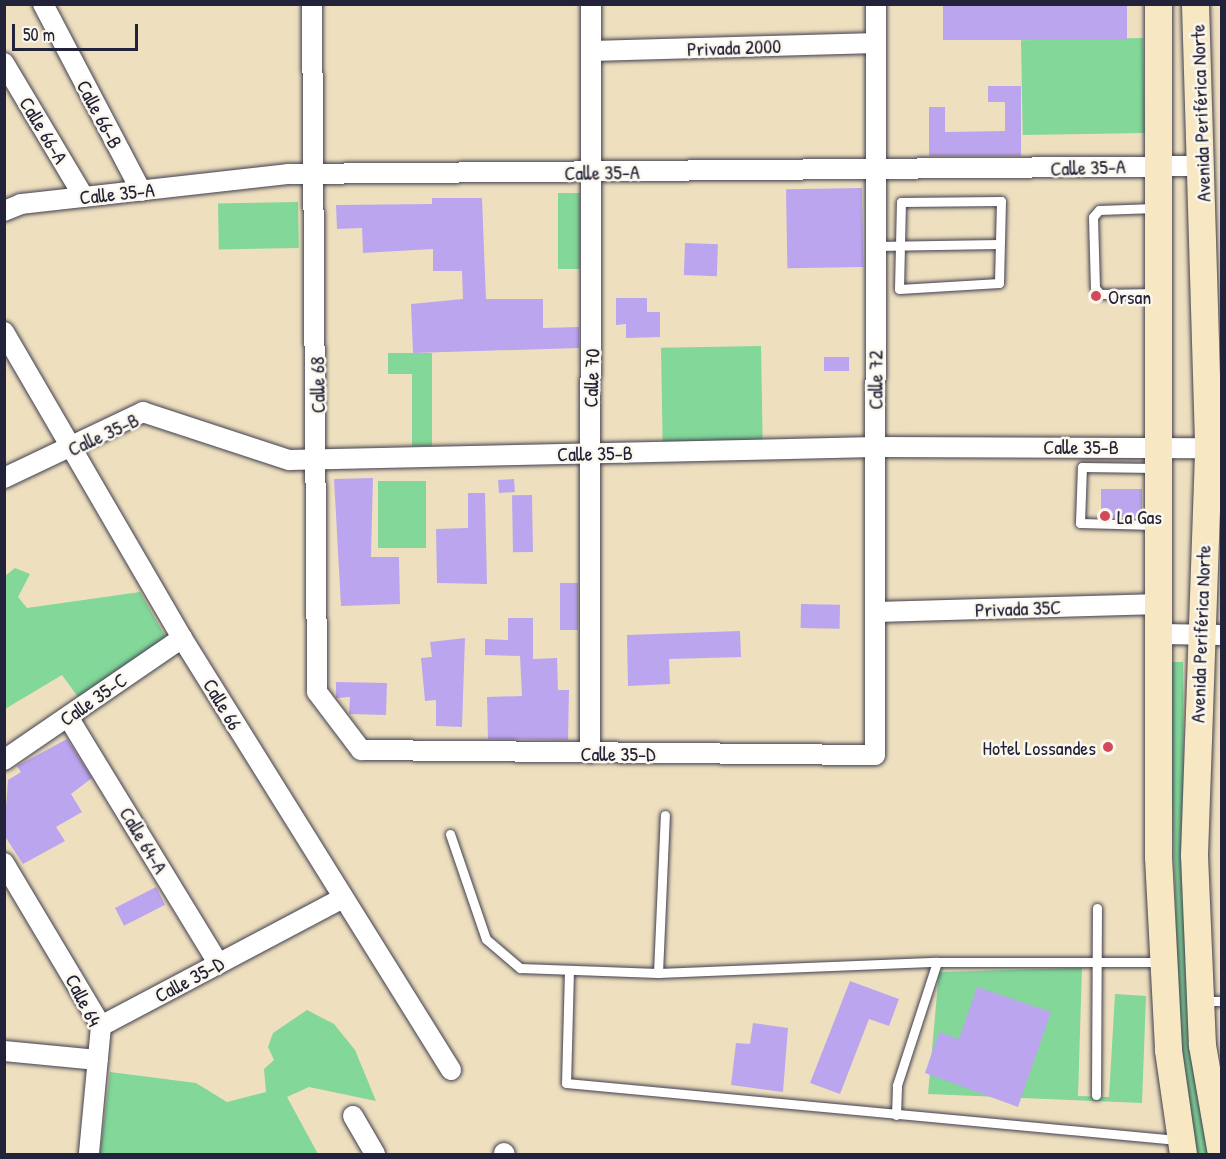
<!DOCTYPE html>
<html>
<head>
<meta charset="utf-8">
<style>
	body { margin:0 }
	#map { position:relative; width:1226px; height:1159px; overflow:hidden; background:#eee0bf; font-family:"Patrick Hand",sans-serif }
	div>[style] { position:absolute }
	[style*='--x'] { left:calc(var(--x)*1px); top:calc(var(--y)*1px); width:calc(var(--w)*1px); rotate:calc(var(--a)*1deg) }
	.green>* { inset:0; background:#82d799; transform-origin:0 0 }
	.building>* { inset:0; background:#bca5ef; transform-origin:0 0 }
	.roads { filter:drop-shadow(0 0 2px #413e4f) drop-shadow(0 0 2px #413e4f) }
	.lane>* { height:9px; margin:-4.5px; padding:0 4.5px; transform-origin:4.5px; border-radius:4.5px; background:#fff }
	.street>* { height:20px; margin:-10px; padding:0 10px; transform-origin:10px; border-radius:10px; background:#fff }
	.secondary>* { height:27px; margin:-13.5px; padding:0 13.5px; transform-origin:13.5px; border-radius:13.5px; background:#f7e8c3 }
	.dots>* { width:16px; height:16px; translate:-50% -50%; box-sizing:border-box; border:3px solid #fbf7ec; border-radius:50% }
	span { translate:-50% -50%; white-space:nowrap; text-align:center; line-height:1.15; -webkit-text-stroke:5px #fbf7ec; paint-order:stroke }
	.street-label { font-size:20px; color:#22223b }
	.poi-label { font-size:20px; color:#22223b }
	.left { translate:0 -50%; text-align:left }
	.right { translate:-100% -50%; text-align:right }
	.frame { position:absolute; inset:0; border:6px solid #22223b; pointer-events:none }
	.scale { position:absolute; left:12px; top:24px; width:126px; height:27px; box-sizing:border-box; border:3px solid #22223b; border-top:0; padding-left:8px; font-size:18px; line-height:21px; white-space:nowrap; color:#22223b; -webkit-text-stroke:4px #fbf7ec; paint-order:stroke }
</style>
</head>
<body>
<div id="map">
	<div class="green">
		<div style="left:1143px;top:38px;width:95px;height:122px;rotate:89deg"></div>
		<div style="left:558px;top:193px;width:22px;height:76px"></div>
		<div style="left:298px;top:202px;width:46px;height:80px;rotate:89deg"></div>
		<div style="left:761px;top:346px;width:105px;height:100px;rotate:89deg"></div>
		<div style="clip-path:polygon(388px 353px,432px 353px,432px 446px,412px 446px,412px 374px,388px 374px)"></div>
		<div style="left:378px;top:481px;width:48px;height:67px"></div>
		<div style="clip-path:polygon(15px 568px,30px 574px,18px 597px,27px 608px,140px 592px,168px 641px,78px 697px,62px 675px,5px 709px,5px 576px)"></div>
		<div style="clip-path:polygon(1168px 662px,1183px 662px,1184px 855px,1208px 1154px,1195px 1154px,1180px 1048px)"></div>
		<div style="clip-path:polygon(1082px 968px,1078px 1096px,1109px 1097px,1115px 994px,1146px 996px,1142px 1103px,928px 1094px,939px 972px)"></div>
		<div style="clip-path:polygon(307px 1010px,334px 1024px,355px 1050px,376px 1101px,309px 1087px,287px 1097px,318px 1154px,100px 1154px,110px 1072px,196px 1083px,227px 1102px,266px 1092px,264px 1069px,274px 1060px,268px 1047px,273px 1033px)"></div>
	</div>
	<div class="building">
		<div style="left:943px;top:4px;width:184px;height:36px"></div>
		<div style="clip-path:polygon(988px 86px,1021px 86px,1021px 156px,929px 156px,929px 107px,945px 107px,945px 132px,1005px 131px,1005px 102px,988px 102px)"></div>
		<div style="left:862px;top:188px;width:79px;height:76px;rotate:89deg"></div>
		<div style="clip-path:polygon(432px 198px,482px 198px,486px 299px,543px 299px,543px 328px,579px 327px,579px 348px,413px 353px,411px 304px,463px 299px,462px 271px,433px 271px,433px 249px,363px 253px,362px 228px,337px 229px,336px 205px,432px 204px)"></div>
		<div style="left:685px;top:243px;width:33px;height:32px;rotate:2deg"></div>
		<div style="clip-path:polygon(616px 298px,647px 298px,647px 312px,660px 312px,660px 337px,626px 338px,626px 324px,616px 325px)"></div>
		<div style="left:849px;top:357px;width:14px;height:25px;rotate:90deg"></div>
		<div style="clip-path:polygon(373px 478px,371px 557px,399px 557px,400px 604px,341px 606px,334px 479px)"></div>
		<div style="left:514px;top:479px;width:13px;height:16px;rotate:86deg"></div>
		<div style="left:1101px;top:489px;width:41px;height:28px"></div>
		<div style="clip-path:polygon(468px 493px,485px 493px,487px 584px,437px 583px,436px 529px,468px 528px)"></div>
		<div style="left:532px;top:495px;width:57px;height:20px;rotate:89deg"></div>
		<div style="left:560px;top:583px;width:18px;height:47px"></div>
		<div style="left:801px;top:604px;width:39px;height:24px;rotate:1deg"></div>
		<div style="clip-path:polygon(508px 618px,533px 618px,533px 659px,557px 658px,558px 690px,569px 690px,568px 740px,488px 739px,487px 697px,522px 696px,520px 656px,485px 655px,485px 639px,508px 640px)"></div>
		<div style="clip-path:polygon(740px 631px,741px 657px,669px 659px,670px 684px,628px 686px,627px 635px)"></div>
		<div style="clip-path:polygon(465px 638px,462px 727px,436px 726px,436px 700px,425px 701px,421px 658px,432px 657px,430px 642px)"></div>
		<div style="clip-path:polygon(336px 682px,387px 683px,386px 715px,349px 714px,350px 697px,336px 698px)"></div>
		<div style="clip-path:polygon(67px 739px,92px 778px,71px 794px,82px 812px,56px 827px,65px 841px,23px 864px,4px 835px,8px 780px,21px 772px,17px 766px)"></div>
		<div style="left:156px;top:887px;width:20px;height:46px;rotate:63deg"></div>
		<div style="clip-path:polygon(850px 981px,899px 999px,889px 1026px,869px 1019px,840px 1094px,810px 1083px)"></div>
		<div style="clip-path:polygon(977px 987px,1051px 1012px,1018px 1107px,925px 1073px,939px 1032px,959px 1039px)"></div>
		<div style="clip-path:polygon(753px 1023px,788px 1028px,783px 1092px,731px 1085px,736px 1043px,750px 1044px)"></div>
	</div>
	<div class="roads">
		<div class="lane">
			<div style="--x:1001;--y:201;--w:82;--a:91.4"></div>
			<div style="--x:999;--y:283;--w:100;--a:176.6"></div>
			<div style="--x:899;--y:289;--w:87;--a:-88.7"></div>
			<div style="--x:901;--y:202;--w:100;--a:-0.6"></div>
			<div style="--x:1155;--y:208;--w:56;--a:178"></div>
			<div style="--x:1099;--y:210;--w:9;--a:131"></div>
			<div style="--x:1093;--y:217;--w:71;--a:88.4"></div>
			<div style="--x:1095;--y:288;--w:8;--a:50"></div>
			<div style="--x:1100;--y:294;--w:57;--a:-1"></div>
			<div style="--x:876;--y:246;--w:123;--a:-0.9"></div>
			<div style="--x:1155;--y:525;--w:75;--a:-178.5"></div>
			<div style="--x:1080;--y:523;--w:56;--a:-88"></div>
			<div style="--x:1082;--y:467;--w:74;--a:0.8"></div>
			<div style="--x:450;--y:834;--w:111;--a:71.1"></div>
			<div style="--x:486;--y:939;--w:45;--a:40.5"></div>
			<div style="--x:520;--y:968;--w:138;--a:2.1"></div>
			<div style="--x:658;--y:973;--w:279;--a:-2.3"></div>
			<div style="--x:937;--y:962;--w:224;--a:0"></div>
			<div style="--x:569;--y:970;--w:113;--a:91.5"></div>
			<div style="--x:566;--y:1083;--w:614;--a:5.33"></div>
			<div style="--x:658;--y:973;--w:158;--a:-87.5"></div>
			<div style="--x:1203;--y:1001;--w:19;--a:0"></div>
			<div style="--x:1096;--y:1095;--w:187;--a:-89.7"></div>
			<div style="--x:896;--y:1115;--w:30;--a:-88"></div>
			<div style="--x:897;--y:1085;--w:129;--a:-72"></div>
		</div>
		<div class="street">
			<div style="--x:43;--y:4;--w:211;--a:62.3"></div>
			<div style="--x:312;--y:4;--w:688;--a:89.58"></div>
			<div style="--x:317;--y:692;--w:73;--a:52.8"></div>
			<div style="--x:361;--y:750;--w:514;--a:0.56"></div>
			<div style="--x:875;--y:755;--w:751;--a:-89.92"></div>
			<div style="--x:592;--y:51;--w:284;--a:-1.6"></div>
			<div style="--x:4;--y:63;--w:156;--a:59.2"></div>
			<div style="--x:4;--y:211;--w:18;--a:-22"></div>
			<div style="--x:21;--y:204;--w:269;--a:-6.4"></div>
			<div style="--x:288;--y:174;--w:914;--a:-0.5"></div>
			<div style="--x:4;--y:332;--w:354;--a:59.8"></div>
			<div style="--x:182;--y:638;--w:509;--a:58.09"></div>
			<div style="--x:4;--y:478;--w:154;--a:-25.4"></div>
			<div style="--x:143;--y:412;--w:154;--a:18.2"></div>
			<div style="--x:289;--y:460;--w:586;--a:-1.27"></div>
			<div style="--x:875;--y:447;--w:333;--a:0.2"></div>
			<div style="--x:876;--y:612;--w:285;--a:-1.6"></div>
			<div style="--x:1160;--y:634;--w:62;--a:0.9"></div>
			<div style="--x:68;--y:717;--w:289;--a:58.6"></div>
			<div style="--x:590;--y:753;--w:749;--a:-89.92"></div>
			<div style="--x:4;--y:760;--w:216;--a:-34.4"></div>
			<div style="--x:4;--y:863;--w:190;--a:59.2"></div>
			<div style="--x:101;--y:1026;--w:129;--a:95.4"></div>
			<div style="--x:101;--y:1026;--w:272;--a:-27.9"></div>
			<div style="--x:4;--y:1051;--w:94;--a:5.5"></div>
			<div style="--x:353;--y:1116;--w:44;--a:59.9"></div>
			<div style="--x:504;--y:1153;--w:1;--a:45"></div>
		</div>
		<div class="secondary">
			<div style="--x:1158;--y:4;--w:853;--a:90"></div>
			<div style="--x:1158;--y:857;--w:193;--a:87"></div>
			<div style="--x:1168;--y:1050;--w:105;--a:81.8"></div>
			<div style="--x:1195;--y:4;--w:449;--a:88.3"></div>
			<div style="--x:1208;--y:453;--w:402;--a:92"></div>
			<div style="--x:1194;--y:855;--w:190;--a:87.6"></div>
			<div style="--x:1202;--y:1045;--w:111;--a:80.1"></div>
		</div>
	</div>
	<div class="dots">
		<div style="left:1096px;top:296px;background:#d1495b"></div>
		<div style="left:1105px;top:516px;background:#d1495b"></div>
		<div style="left:1108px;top:747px;background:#d1495b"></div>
	</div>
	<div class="street-label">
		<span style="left:734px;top:47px;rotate:-2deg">Privada 2000</span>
		<span style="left:1200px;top:113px;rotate:-92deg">Avenida Periférica Norte</span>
		<span style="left:100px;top:114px;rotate:62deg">Calle 66-B</span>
		<span style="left:44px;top:130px;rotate:59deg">Calle 66-A</span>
		<span style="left:1088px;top:167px;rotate:-2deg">Calle 35-A</span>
		<span style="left:602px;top:172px;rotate:-1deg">Calle 35-A</span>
		<span style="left:117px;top:193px;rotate:-6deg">Calle 35-A</span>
		<span style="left:591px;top:378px;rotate:-88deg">Calle 70</span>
		<span style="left:875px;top:380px;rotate:-90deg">Calle 72</span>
		<span style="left:317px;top:385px;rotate:-91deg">Calle 68</span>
		<span style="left:103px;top:434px;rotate:-25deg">Calle 35-B</span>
		<span style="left:1081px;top:446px">Calle 35-B</span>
		<span style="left:595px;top:453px;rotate:-1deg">Calle 35-B</span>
		<span style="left:1018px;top:608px;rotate:-2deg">Privada 35C</span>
		<span style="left:1200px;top:634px;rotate:-88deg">Avenida Periférica Norte</span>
		<span style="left:93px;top:699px;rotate:-35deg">Calle 35-C</span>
		<span style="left:223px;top:704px;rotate:59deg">Calle 66</span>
		<span style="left:618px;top:753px">Calle 35-D</span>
		<span style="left:144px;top:840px;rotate:59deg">Calle 64-A</span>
		<span style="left:189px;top:979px;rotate:-28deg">Calle 35-D</span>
		<span style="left:84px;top:1000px;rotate:63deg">Calle 64</span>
	</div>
	<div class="poi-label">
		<span class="left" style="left:1108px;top:296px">Orsan</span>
		<span class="left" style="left:1117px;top:516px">La Gas</span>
		<span class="right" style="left:1096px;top:747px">Hotel Lossandes</span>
	</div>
	<div class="frame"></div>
	<div class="scale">50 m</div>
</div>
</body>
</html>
